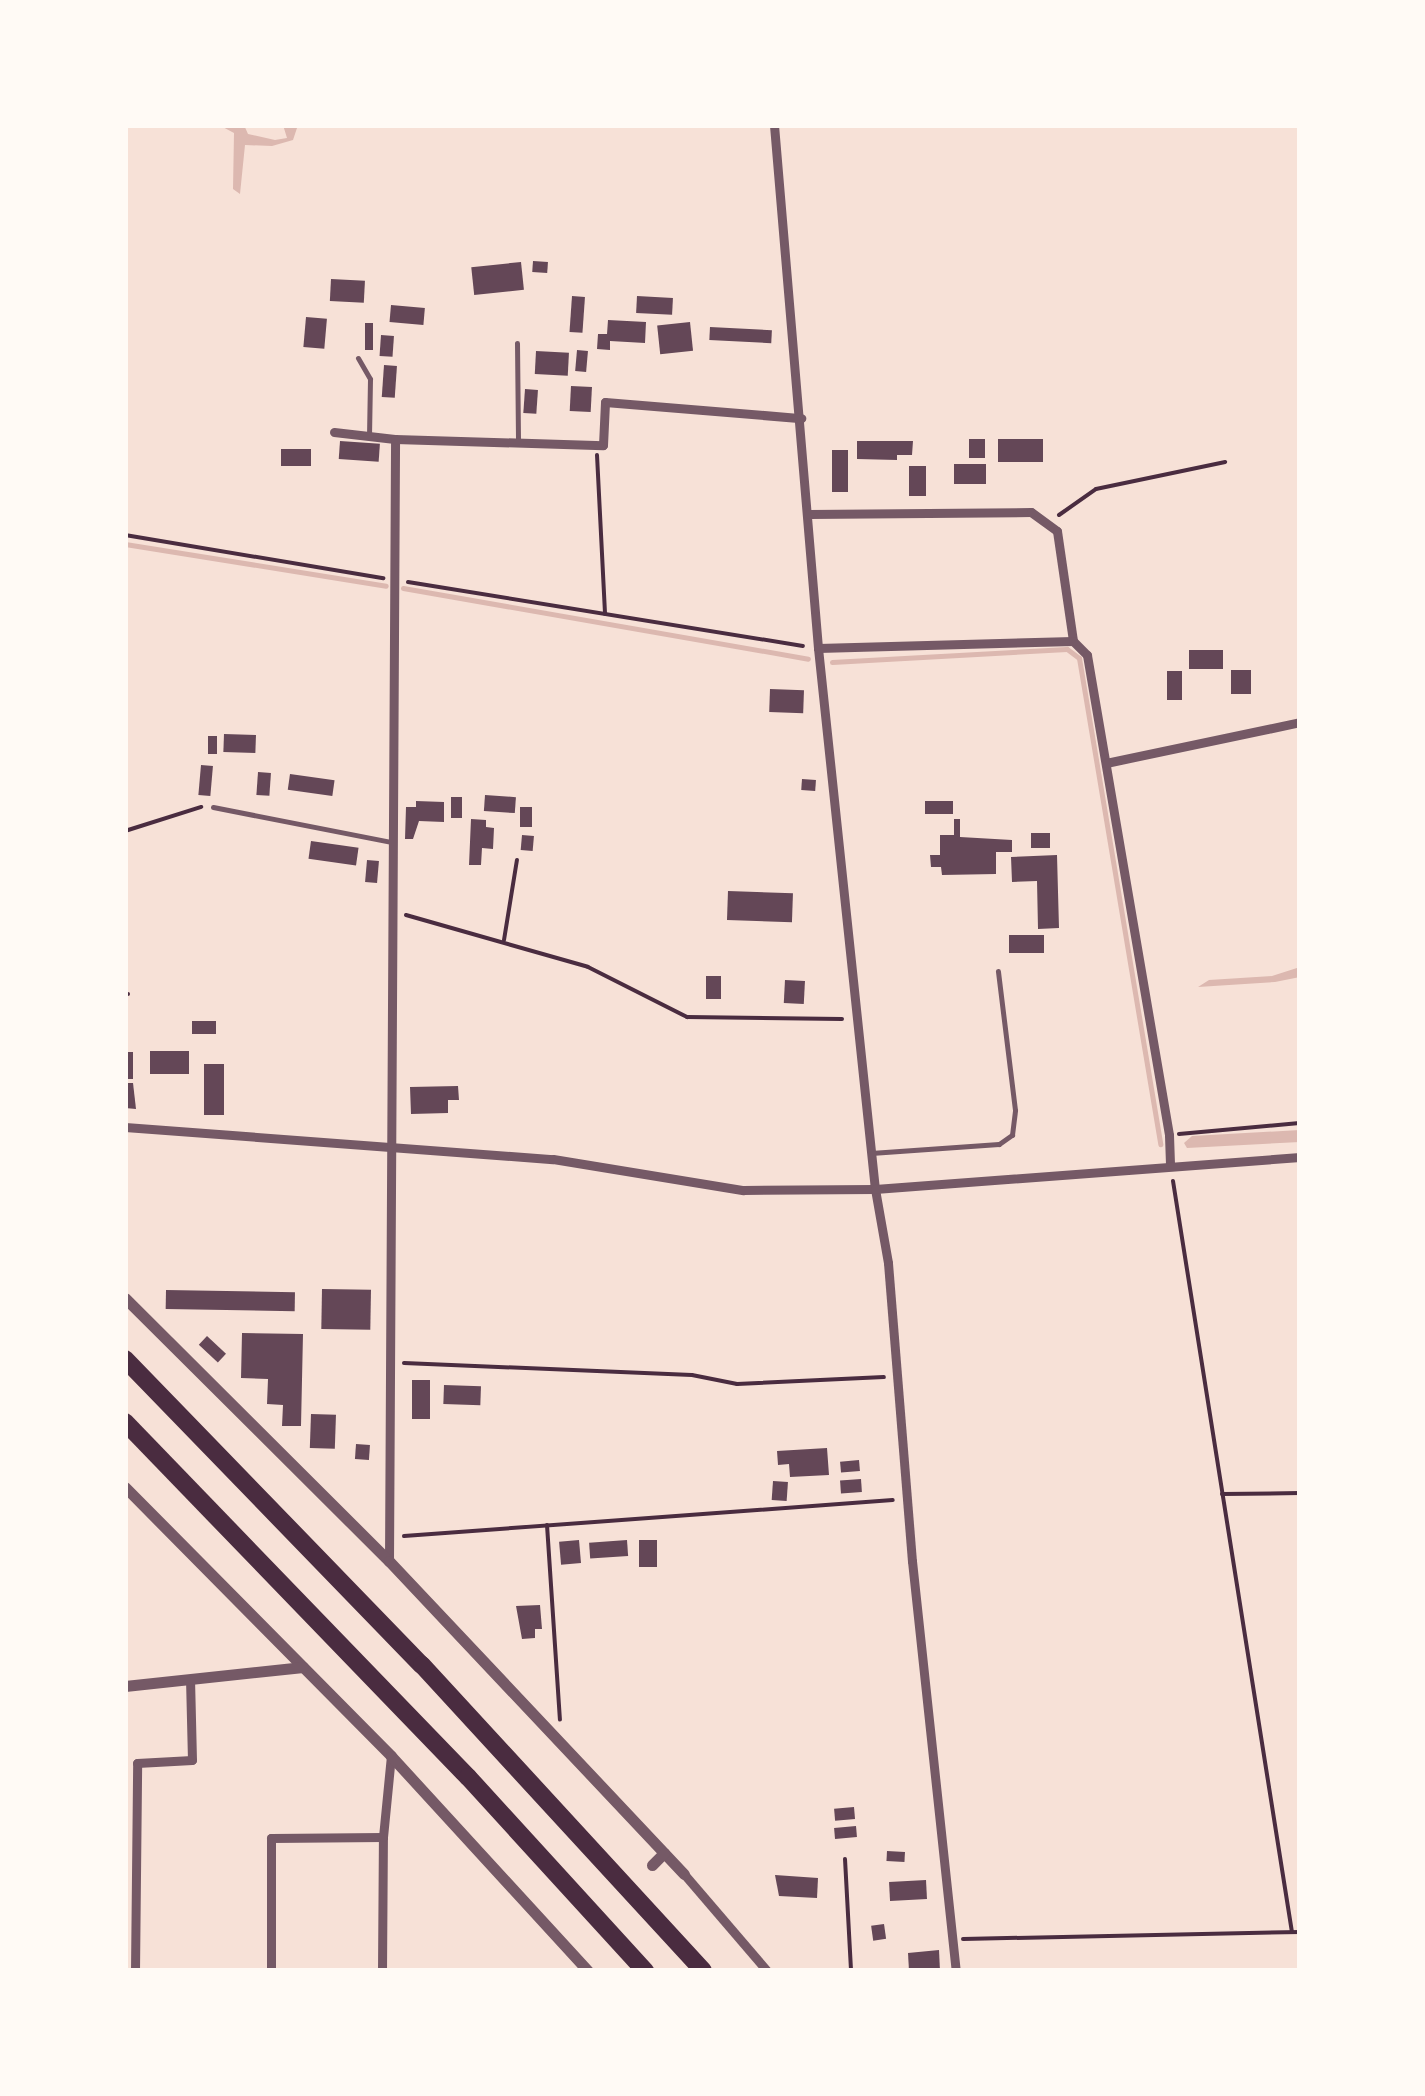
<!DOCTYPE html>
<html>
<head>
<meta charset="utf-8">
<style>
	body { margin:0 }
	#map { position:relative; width:1425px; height:2096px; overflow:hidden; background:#f7e1d7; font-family:"Work Sans",sans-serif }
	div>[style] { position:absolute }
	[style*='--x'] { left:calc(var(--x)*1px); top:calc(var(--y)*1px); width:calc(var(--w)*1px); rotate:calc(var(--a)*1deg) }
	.water>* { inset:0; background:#dcb8b0 }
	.stream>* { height:5px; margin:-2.5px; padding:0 2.5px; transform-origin:2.5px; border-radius:2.5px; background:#dcb8b0 }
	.building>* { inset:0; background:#644757; transform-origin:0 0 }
	.path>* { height:4px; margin:-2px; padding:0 2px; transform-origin:2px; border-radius:2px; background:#4a2c40 }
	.service>* { height:5px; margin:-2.5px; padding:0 2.5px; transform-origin:2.5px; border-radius:2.5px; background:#755966 }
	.minor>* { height:9px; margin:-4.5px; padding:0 4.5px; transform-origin:4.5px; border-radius:4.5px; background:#755966 }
	.tertiary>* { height:11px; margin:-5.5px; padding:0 5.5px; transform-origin:5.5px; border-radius:5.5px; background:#755966 }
	.motorway>* { height:18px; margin:-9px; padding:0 9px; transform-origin:9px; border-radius:9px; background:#4a2c40 }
	span { translate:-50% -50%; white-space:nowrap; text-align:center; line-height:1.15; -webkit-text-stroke:10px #fffaf5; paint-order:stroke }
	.frame { position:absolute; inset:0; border:128px solid #fffaf5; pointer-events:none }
</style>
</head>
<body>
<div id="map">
	<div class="water">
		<div style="clip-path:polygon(219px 125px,244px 125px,248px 134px,275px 140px,287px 138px,283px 125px,298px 125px,293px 140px,272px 146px,245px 145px,240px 194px,233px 189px,234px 133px)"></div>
		<div style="clip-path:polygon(1300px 967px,1300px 977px,1275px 982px,1198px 987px,1209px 980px,1272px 976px)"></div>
		<div style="clip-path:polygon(1300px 1130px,1300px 1142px,1187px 1148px,1184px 1143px,1192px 1136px)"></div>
	</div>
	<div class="stream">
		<div style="--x:125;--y:544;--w:264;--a:9.1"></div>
		<div style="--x:403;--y:588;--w:411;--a:9.9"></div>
		<div style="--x:832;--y:662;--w:235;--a:-3.2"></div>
		<div style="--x:1067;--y:649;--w:15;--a:37"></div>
		<div style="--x:1079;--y:658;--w:493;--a:80.5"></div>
	</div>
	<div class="building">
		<div style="left:533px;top:261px;width:15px;height:11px;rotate:4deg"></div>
		<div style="left:521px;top:262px;width:28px;height:50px;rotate:84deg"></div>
		<div style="left:331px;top:279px;width:34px;height:22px;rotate:3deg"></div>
		<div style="left:572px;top:296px;width:13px;height:36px;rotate:4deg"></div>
		<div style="left:637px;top:296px;width:36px;height:17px;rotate:3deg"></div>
		<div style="left:391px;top:305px;width:34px;height:17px;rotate:5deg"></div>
		<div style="left:306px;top:317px;width:21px;height:30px;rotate:5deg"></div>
		<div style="clip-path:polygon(608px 320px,646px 322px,645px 343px,610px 341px,610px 350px,597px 349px,598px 334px,607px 334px)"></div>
		<div style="left:690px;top:322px;width:29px;height:33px;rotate:84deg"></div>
		<div style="left:365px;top:323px;width:8px;height:27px"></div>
		<div style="left:710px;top:327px;width:62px;height:13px;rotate:3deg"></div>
		<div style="left:381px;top:335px;width:13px;height:21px;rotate:4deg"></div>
		<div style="left:577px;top:350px;width:11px;height:21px;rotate:5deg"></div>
		<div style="left:536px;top:351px;width:33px;height:23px;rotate:3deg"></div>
		<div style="left:384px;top:365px;width:13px;height:32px;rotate:4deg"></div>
		<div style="left:571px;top:386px;width:21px;height:25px;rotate:3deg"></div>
		<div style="left:525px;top:389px;width:13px;height:24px;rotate:4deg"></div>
		<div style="left:969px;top:439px;width:16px;height:19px"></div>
		<div style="left:998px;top:439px;width:45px;height:23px"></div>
		<div style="left:340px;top:441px;width:40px;height:18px;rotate:4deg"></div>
		<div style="clip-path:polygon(857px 441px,913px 441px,912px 455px,897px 455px,897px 460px,857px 459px)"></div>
		<div style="left:281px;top:449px;width:30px;height:17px"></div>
		<div style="left:832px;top:450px;width:16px;height:42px"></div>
		<div style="left:954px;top:464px;width:32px;height:20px"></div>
		<div style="left:909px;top:466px;width:17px;height:30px"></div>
		<div style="left:1189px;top:650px;width:34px;height:19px"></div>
		<div style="left:1231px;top:670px;width:20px;height:24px"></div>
		<div style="left:1167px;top:671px;width:15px;height:29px"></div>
		<div style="left:770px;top:689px;width:34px;height:23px;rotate:2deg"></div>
		<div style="left:224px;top:734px;width:32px;height:18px;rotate:2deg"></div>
		<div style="left:208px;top:736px;width:9px;height:18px"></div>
		<div style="left:201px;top:765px;width:12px;height:30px;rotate:5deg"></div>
		<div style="left:258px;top:772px;width:13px;height:23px;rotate:4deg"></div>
		<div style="left:290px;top:774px;width:45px;height:16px;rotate:8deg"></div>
		<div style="left:802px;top:779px;width:14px;height:11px;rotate:4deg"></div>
		<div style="left:485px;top:795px;width:31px;height:16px;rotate:4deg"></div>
		<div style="left:451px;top:797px;width:11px;height:21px"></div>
		<div style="clip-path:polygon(416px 801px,444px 802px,444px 822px,419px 821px,413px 839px,405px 839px,406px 807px,416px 807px)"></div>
		<div style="left:953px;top:801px;width:13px;height:28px;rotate:90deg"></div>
		<div style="left:520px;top:807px;width:12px;height:20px"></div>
		<div style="clip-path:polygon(471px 819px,486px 820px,486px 827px,494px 828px,493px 849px,482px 848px,481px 865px,469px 865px)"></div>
		<div style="clip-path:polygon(954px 819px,960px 819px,960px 837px,1012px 840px,1012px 852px,996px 852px,996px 874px,942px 875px,941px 867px,931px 867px,930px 855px,940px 855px,940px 835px,954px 835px)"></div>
		<div style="left:1050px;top:833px;width:15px;height:19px;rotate:90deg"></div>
		<div style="left:522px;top:835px;width:12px;height:15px;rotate:5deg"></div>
		<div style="left:311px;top:841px;width:48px;height:18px;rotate:8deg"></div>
		<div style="clip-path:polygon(1057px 855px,1059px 928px,1038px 929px,1037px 881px,1012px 882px,1011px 857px)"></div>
		<div style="left:367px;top:860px;width:12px;height:22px;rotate:5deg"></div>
		<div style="left:728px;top:891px;width:65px;height:29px;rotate:2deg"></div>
		<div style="left:1044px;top:935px;width:18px;height:35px;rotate:90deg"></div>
		<div style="left:706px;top:976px;width:15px;height:23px"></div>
		<div style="left:785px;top:980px;width:20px;height:23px;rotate:3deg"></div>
		<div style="left:192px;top:1021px;width:24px;height:13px"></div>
		<div style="left:150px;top:1051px;width:39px;height:23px"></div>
		<div style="left:125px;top:1052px;width:8px;height:27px"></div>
		<div style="left:204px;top:1064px;width:20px;height:51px"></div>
		<div style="clip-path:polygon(125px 1083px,133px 1083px,136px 1109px,125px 1108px)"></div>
		<div style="clip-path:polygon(458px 1086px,459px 1100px,448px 1100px,448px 1113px,411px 1114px,410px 1087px)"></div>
		<div style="left:322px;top:1289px;width:49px;height:40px;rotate:1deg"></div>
		<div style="left:166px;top:1290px;width:129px;height:19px;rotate:1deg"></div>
		<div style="clip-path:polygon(242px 1333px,303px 1334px,301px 1426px,282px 1426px,283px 1405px,267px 1404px,268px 1379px,241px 1378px)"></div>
		<div style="left:207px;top:1336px;width:26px;height:12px;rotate:43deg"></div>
		<div style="left:412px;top:1380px;width:18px;height:39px"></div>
		<div style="left:444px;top:1385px;width:37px;height:19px;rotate:2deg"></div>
		<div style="left:311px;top:1414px;width:25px;height:34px;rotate:2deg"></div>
		<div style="left:356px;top:1444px;width:14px;height:15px;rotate:4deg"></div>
		<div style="clip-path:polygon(827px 1448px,829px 1475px,790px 1477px,789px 1464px,778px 1465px,777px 1451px)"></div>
		<div style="left:859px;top:1460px;width:11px;height:19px;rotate:85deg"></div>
		<div style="left:861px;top:1479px;width:13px;height:21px;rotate:86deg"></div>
		<div style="left:773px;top:1481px;width:15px;height:19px;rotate:4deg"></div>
		<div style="left:579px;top:1540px;width:23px;height:20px;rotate:85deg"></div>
		<div style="left:627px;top:1540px;width:16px;height:38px;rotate:86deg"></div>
		<div style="left:639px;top:1540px;width:18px;height:27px"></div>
		<div style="clip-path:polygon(540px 1605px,542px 1629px,535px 1629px,535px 1638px,522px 1639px,516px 1606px)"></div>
		<div style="left:854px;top:1807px;width:12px;height:20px;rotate:85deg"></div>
		<div style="left:856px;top:1826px;width:11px;height:22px;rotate:85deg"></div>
		<div style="left:887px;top:1851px;width:18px;height:10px;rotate:3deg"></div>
		<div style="clip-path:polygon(775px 1875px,818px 1878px,817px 1898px,779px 1896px)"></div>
		<div style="left:926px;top:1880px;width:19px;height:37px;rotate:87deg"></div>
		<div style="left:884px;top:1924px;width:15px;height:13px;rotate:82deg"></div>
		<div style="clip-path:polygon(939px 1950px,940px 1971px,909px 1971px,908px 1953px)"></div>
	</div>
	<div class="path">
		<div style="--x:597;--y:455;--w:159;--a:87.1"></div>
		<div style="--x:1059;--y:515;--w:45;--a:-35.1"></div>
		<div style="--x:1096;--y:489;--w:132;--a:-11.8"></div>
		<div style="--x:125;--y:535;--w:262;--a:9.5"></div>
		<div style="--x:408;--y:582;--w:400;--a:9.2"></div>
		<div style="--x:125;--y:831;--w:80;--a:-17.5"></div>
		<div style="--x:406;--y:915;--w:189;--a:15.9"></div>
		<div style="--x:588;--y:967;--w:111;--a:26.8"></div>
		<div style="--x:687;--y:1017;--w:155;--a:0.7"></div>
		<div style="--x:504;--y:940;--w:81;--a:-80.8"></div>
		<div style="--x:125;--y:994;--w:3;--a:0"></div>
		<div style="--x:1179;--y:1134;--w:121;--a:-5.2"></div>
		<div style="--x:1173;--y:1181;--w:760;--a:81"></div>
		<div style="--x:404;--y:1363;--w:288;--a:2.4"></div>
		<div style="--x:692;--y:1375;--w:46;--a:11.3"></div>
		<div style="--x:737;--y:1384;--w:147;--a:-2.7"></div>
		<div style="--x:1222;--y:1494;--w:78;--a:-0.7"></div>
		<div style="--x:547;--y:1525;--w:195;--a:86.2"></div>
		<div style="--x:404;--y:1536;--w:490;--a:-4.2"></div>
		<div style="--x:845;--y:1859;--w:112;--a:86.9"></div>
		<div style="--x:963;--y:1939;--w:337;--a:-1.2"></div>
	</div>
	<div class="service">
		<div style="--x:517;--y:343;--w:97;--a:89.4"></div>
		<div style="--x:358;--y:358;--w:24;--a:60"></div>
		<div style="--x:370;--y:379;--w:57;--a:91"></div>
		<div style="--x:213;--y:807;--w:181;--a:11.1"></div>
		<div style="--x:871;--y:1153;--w:128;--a:-4"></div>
		<div style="--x:999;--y:1144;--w:16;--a:-35"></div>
		<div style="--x:1012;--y:1135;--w:25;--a:-83"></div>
		<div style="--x:1015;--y:1110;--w:140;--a:-97"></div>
	</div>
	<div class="minor">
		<div style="--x:774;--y:125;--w:525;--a:85.19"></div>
		<div style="--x:818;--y:648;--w:544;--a:83.99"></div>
		<div style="--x:875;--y:1189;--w:75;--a:80"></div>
		<div style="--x:888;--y:1263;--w:299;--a:85.4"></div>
		<div style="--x:912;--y:1561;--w:412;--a:83.9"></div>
		<div style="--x:334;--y:432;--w:61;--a:6.5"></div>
		<div style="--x:809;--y:514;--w:222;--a:-0.5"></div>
		<div style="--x:1031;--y:512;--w:32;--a:36"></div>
		<div style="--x:1057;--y:531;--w:111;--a:81.7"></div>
		<div style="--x:818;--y:648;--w:255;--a:-1.6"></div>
		<div style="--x:1073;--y:641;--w:20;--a:45"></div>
		<div style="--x:1087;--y:655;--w:487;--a:80.3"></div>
		<div style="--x:1169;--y:1135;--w:29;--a:88"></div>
		<div style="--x:1106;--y:763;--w:198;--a:-11.9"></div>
		<div style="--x:125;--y:1127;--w:429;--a:4.3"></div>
		<div style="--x:553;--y:1159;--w:193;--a:9.3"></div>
		<div style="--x:743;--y:1190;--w:132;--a:-0.4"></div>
		<div style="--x:875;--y:1189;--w:426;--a:-4.3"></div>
		<div style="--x:389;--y:1561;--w:1122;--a:-89.69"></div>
		<div style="--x:395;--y:439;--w:208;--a:1.7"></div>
		<div style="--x:603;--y:445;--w:43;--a:-87.3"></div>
		<div style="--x:605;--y:402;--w:197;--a:4.7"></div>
		<div style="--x:684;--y:1874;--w:128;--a:49.4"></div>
		<div style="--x:135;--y:1971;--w:208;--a:-89.4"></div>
		<div style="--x:137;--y:1763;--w:55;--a:-3.1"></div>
		<div style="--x:192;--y:1760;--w:81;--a:-91.4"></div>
		<div style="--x:271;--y:1971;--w:133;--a:-90"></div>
		<div style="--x:271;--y:1838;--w:112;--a:-0.5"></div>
		<div style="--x:382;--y:1971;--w:134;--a:-89.6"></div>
		<div style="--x:383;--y:1837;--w:81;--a:-84.4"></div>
	</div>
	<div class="tertiary">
		<div style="--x:125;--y:1298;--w:373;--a:44.9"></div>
		<div style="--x:389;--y:1561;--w:430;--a:46.7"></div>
		<div style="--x:125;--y:1487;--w:378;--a:45.3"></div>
		<div style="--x:391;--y:1756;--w:292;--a:47.5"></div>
		<div style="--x:125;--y:1686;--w:179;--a:-6.1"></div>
		<div style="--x:652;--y:1865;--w:17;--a:-45"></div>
	</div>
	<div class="motorway">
		<div style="--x:125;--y:1359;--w:426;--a:45.9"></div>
		<div style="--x:422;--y:1665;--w:415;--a:47.4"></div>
		<div style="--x:125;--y:1422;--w:494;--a:46"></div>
		<div style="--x:468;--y:1777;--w:263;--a:47.6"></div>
	</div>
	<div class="frame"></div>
</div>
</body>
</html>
